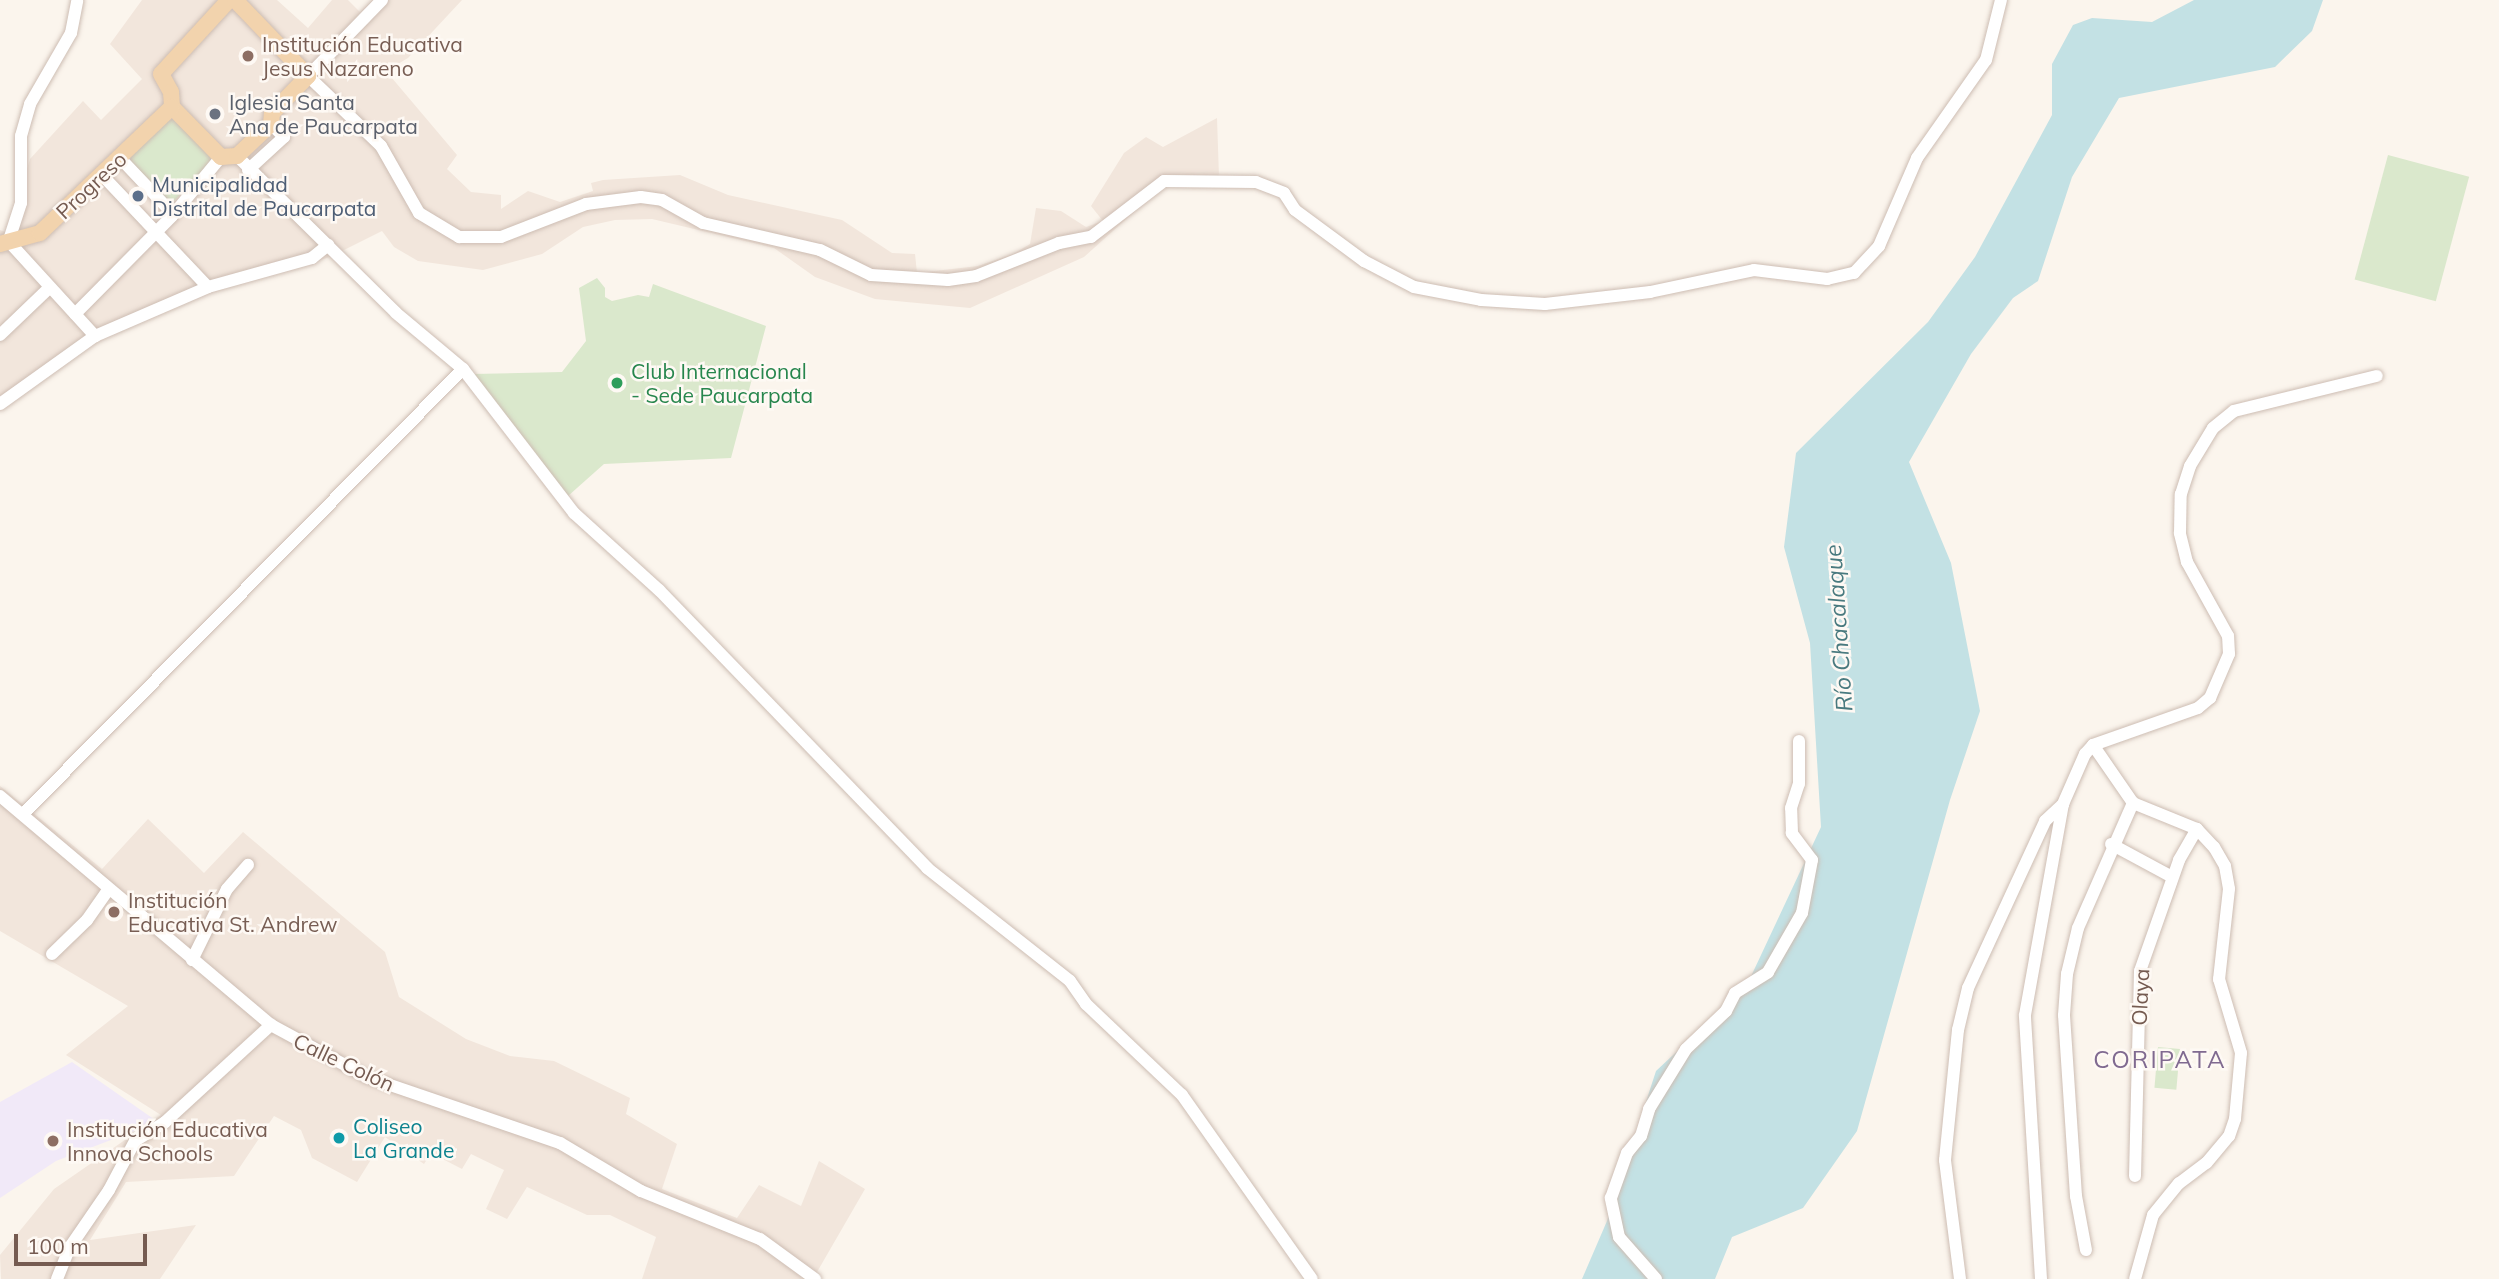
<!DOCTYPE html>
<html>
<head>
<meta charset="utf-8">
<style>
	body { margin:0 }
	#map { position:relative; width:2499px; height:1279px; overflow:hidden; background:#fbf5ed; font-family:Mulish,sans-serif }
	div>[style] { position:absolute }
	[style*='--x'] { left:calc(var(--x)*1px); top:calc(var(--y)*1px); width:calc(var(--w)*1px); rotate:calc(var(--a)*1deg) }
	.residential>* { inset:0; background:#f2e6dc }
	.education>* { inset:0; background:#f1e9f8 }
	.green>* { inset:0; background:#dae8cc; transform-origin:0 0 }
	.water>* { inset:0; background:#c3e1e4 }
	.roads { filter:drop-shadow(0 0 2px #cdbdb3) drop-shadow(0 0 2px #cdbdb3) }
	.minor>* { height:12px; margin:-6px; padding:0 6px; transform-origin:6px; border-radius:6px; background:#fff }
	.major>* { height:16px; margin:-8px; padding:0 8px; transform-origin:8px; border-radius:8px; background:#f2d3ad }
	.dots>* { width:19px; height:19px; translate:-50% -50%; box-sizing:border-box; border:4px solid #fef9f4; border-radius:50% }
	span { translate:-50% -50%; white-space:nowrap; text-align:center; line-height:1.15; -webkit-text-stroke:5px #fef9f4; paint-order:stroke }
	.education-label { font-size:21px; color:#785e54 }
	.left { translate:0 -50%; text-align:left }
	.worship-label { font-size:21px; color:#5b616d }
	.service-label { font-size:21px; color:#4e5e75 }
	.street-label { font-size:21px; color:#755b51 }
	.leisure-label { font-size:21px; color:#27864d }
	.culture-label { font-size:21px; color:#0d838f }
	.water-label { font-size:23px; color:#497a7f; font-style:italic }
	.quarter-label { font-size:24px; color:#806a90; letter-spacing:2px }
	.scale { position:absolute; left:14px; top:1234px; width:133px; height:32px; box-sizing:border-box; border:4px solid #755b51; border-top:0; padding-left:9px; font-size:21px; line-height:24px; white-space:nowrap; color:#755b51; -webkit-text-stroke:5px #fef9f4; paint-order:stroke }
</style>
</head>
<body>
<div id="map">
	<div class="residential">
		<div style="clip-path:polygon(142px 0,277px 0,308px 28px,332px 0,348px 0,360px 12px,373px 0,462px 0,408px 58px,386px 71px,457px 155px,447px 169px,471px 192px,501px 195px,501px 209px,528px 191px,560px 202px,593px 191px,591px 183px,603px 180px,680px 175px,728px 195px,842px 220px,892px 253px,915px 254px,917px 273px,978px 266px,1013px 254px,1030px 244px,1036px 208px,1061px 211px,1086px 227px,1103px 221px,1091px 206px,1124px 153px,1146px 137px,1163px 147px,1217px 118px,1219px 177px,1162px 187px,1084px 257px,970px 308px,875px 299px,815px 277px,774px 248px,652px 219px,615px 220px,583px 227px,542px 254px,483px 270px,418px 261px,394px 247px,382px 231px,330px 257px,215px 291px,102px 337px,0 409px,0 230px,8px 233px,30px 159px,83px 101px,101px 120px,142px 79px,110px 44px)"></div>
		<div style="clip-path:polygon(0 786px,102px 869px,148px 819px,204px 873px,243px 832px,385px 952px,399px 997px,466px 1039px,510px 1056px,554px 1061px,630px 1098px,626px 1114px,677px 1144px,662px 1189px,737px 1218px,759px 1185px,801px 1206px,819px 1161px,865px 1189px,813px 1279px,642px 1279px,656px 1237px,610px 1215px,587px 1215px,527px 1187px,507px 1219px,486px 1209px,504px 1170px,471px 1154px,462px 1169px,431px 1153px,424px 1164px,385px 1137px,357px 1182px,312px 1158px,301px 1130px,274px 1116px,234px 1176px,126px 1182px,90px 1240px,196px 1225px,160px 1279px,1px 1279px,0 1255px,54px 1189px,161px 1115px,66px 1055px,128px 1006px,0 931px)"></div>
	</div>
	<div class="education">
		<div style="clip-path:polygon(72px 1062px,158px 1122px,56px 1161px,0 1198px,0 1102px)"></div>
	</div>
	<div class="green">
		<div style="clip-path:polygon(176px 119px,216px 158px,174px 201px,168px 201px,130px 163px,131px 155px,168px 120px)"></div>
		<div style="left:2388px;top:155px;width:84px;height:129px;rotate:15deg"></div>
		<div style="clip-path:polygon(597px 278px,605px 288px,605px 297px,612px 301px,638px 295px,649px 297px,653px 284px,766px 326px,731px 458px,604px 464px,568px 496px,473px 374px,562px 372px,586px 341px,579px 288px)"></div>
		<div style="left:2158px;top:1047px;width:22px;height:41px;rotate:5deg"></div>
	</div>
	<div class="water">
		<div style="clip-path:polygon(2194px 0,2323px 0,2312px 31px,2275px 67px,2119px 98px,2072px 177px,2038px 281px,2013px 298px,1971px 354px,1909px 462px,1951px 563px,1980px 711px,1950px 800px,1857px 1131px,1803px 1208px,1732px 1237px,1715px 1279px,1582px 1279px,1607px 1221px,1656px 1071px,1746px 987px,1821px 827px,1810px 643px,1784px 547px,1796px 453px,1928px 322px,1975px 257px,2052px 115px,2052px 64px,2073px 25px,2092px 18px,2152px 22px)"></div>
	</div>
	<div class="roads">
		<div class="minor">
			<div style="--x:382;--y:0;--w:106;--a:134.2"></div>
			<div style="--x:308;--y:76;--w:101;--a:43.8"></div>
			<div style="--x:381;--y:146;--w:77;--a:60.4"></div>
			<div style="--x:419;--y:213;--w:47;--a:31"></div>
			<div style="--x:459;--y:237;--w:42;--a:0"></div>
			<div style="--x:501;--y:237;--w:91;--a:-21.2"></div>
			<div style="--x:586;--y:204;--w:55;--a:-7.3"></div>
			<div style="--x:641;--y:197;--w:21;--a:8"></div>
			<div style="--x:662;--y:200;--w:47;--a:29.3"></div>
			<div style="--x:703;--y:223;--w:120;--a:13"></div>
			<div style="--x:820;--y:250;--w:57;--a:26.1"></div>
			<div style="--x:871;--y:275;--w:77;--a:3.7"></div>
			<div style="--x:948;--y:280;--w:28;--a:-8"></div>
			<div style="--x:976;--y:276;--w:89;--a:-21.7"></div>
			<div style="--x:1059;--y:243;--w:33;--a:-11"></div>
			<div style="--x:1091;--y:237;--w:92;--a:-37.5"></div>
			<div style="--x:1164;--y:181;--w:92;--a:0.6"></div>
			<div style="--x:1256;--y:182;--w:30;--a:21"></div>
			<div style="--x:1284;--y:193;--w:20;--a:57"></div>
			<div style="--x:1295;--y:210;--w:86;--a:36.5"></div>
			<div style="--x:1364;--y:261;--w:56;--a:27.5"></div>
			<div style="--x:1414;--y:287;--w:68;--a:11"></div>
			<div style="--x:1481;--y:300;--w:64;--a:3.6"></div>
			<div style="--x:1545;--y:304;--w:106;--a:-6.5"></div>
			<div style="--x:1650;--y:292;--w:106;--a:-11.9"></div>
			<div style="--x:1754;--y:270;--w:74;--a:7"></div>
			<div style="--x:1827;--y:279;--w:28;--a:-13"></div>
			<div style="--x:1854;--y:273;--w:37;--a:-47"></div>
			<div style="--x:1879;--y:246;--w:96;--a:-66.6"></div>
			<div style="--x:1917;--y:158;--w:120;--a:-54.9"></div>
			<div style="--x:1986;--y:60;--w:62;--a:-76"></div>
			<div style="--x:237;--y:156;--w:223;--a:44.6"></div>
			<div style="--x:396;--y:313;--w:87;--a:39.9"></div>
			<div style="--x:463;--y:369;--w:182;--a:52.4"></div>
			<div style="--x:574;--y:513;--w:115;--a:42.2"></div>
			<div style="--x:659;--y:590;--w:386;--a:46"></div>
			<div style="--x:927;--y:868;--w:182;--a:38.3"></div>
			<div style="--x:1070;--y:981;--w:28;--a:55"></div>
			<div style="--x:1086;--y:1004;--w:132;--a:43.5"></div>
			<div style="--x:1182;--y:1095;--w:225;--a:54.8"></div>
			<div style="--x:120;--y:158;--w:76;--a:46.6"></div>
			<div style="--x:248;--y:170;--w:49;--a:-42.5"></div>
			<div style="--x:284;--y:137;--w:18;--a:-135"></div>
			<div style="--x:102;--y:175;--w:154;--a:46.6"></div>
			<div style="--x:8;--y:243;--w:42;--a:-72"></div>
			<div style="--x:21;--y:203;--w:67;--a:-90"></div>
			<div style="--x:21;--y:136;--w:33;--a:-74"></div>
			<div style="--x:30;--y:104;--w:82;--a:-60"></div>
			<div style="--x:71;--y:33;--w:33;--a:-79"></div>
			<div style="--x:11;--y:244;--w:125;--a:47.6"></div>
			<div style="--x:75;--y:314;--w:138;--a:-45.3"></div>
			<div style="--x:172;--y:216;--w:77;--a:-50.3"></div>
			<div style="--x:0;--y:335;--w:66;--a:-43.8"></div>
			<div style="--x:0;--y:404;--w:117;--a:-35.6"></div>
			<div style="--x:95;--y:336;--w:123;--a:-23.4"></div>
			<div style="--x:208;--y:287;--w:108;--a:-15.6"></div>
			<div style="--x:312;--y:258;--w:21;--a:-39"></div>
			<div style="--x:2093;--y:745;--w:70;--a:55.4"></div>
			<div style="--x:2133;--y:803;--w:69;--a:22.1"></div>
			<div style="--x:2197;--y:829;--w:25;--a:47"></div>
			<div style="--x:2214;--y:847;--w:22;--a:60"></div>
			<div style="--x:2225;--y:866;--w:23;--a:80"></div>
			<div style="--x:2229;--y:889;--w:91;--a:96.3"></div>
			<div style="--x:2219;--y:979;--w:77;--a:73.4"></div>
			<div style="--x:2241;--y:1053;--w:66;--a:95.2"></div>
			<div style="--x:2235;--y:1119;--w:18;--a:109"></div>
			<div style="--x:2229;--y:1136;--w:35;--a:130"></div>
			<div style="--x:2206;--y:1163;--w:34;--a:143"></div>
			<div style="--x:2179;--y:1183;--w:41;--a:129.1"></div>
			<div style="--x:2153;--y:1215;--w:66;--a:105.7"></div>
			<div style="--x:0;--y:796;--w:355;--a:40.2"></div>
			<div style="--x:271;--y:1025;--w:109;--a:28.4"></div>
			<div style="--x:367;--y:1077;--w:204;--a:18.9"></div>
			<div style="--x:560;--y:1143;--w:94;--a:30.7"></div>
			<div style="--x:641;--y:1191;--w:128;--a:22"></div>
			<div style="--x:760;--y:1239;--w:68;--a:36"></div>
			<div style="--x:23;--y:814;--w:626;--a:-45.32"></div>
			<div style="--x:2111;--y:844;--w:69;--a:28.4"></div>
			<div style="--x:52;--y:954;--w:49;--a:-44.2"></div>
			<div style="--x:87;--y:920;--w:37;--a:-55"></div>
			<div style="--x:192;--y:960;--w:79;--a:-63.8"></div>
			<div style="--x:227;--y:889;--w:32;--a:-49"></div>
			<div style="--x:2135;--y:1176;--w:205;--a:-88.6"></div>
			<div style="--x:2140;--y:971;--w:118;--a:-70.6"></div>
			<div style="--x:2179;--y:860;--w:36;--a:-60"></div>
			<div style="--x:2086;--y:1250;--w:55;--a:-100.5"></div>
			<div style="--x:2076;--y:1196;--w:181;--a:-93.8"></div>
			<div style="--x:2064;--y:1015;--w:41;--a:-85.8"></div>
			<div style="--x:2067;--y:974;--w:47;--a:-76.6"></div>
			<div style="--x:2078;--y:928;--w:137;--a:-66.3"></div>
			<div style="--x:57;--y:1279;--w:35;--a:-68"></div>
			<div style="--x:70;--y:1247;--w:69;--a:-55.6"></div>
			<div style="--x:109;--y:1190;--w:55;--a:-62"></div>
			<div style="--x:135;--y:1141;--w:36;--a:-32"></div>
			<div style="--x:165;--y:1122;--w:144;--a:-42.5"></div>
			<div style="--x:1656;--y:1279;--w:56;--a:-131.4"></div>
			<div style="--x:1619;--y:1237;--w:40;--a:-102"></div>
			<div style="--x:1611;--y:1198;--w:48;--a:-70.4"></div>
			<div style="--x:1627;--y:1153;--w:22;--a:-51"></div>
			<div style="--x:1641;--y:1136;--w:28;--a:-73"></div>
			<div style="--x:1649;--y:1109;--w:70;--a:-58.3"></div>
			<div style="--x:1686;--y:1049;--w:55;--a:-43.5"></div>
			<div style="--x:1726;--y:1011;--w:20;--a:-63"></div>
			<div style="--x:1735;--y:993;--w:39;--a:-32"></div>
			<div style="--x:1768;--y:972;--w:68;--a:-60"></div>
			<div style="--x:1802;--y:913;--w:54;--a:-79.3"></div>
			<div style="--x:1812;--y:860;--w:34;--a:-127"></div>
			<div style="--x:1792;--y:833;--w:25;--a:-92"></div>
			<div style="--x:1791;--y:808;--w:25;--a:-72"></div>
			<div style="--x:1799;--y:784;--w:43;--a:-90"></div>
			<div style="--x:1960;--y:1279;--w:120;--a:-97.2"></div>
			<div style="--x:1945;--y:1160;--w:131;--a:-84.3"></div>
			<div style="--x:1958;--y:1030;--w:43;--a:-76.6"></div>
			<div style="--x:1968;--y:988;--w:184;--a:-65.2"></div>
			<div style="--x:2045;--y:821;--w:25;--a:-43"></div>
			<div style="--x:2041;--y:1279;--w:264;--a:-93.5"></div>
			<div style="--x:2025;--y:1015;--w:214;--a:-79.8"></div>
			<div style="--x:2063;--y:804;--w:55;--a:-66.3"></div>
			<div style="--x:2085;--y:754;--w:12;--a:-48"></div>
			<div style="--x:2093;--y:745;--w:111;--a:-19.4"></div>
			<div style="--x:2198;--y:708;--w:16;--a:-40"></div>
			<div style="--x:2210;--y:698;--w:48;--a:-66.6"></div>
			<div style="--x:2229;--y:654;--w:18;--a:-93"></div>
			<div style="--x:2228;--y:636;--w:85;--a:-119"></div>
			<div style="--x:2187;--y:562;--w:30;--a:-104"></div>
			<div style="--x:2180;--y:533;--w:39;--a:-89"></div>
			<div style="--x:2181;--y:494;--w:29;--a:-72"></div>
			<div style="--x:2190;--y:466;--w:44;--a:-58.8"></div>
			<div style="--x:2213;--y:428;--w:27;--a:-39"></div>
			<div style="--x:2234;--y:411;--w:147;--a:-13.8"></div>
		</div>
		<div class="major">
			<div style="--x:229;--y:0;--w:100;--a:132.6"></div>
			<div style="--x:161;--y:74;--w:21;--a:61"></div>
			<div style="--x:171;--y:92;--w:15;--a:86"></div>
			<div style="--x:172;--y:107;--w:70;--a:45.6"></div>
			<div style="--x:221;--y:157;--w:16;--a:-4"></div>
			<div style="--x:237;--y:156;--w:47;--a:-43.3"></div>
			<div style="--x:271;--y:124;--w:11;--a:-85"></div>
			<div style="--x:272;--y:113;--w:52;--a:-45.8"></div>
			<div style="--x:308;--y:76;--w:105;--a:-133.8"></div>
			<div style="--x:0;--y:244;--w:41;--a:-15.4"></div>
			<div style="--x:40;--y:233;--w:182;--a:-43.7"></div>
		</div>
	</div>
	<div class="dots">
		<div style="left:248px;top:56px;background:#8d6e63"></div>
		<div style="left:215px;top:114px;background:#6b7280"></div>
		<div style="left:138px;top:196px;background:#5c6f8a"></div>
		<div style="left:617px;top:383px;background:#2e9e5b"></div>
		<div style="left:114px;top:912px;background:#8d6e63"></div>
		<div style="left:339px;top:1138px;background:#0f9aa8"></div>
		<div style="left:53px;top:1141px;background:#8d6e63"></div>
	</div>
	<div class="education-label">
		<span class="left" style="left:262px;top:56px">Institución Educativa<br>Jesus Nazareno</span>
		<span class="left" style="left:128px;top:912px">Institución<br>Educativa St. Andrew</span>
		<span class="left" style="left:67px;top:1141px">Institución Educativa<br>Innova Schools</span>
	</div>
	<div class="worship-label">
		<span class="left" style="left:229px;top:114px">Iglesia Santa<br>Ana de Paucarpata</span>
	</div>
	<div class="service-label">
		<span class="left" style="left:152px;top:196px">Municipalidad<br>Distrital de Paucarpata</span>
	</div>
	<div class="street-label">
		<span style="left:91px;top:185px;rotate:-43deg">Progreso</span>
		<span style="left:2140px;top:997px;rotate:-87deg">Olaya</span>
		<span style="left:344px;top:1062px;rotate:25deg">Calle Colón</span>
	</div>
	<div class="leisure-label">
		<span class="left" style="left:631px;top:383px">Club Internacional<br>- Sede Paucarpata</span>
	</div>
	<div class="culture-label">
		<span class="left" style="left:353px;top:1138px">Coliseo<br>La Grande</span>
	</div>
	<div class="water-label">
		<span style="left:1839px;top:628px;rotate:-94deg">Río Chacalaque</span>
	</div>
	<div class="quarter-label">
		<span style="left:2160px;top:1060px">CORIPATA</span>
	</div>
	<div class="scale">100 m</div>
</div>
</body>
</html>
